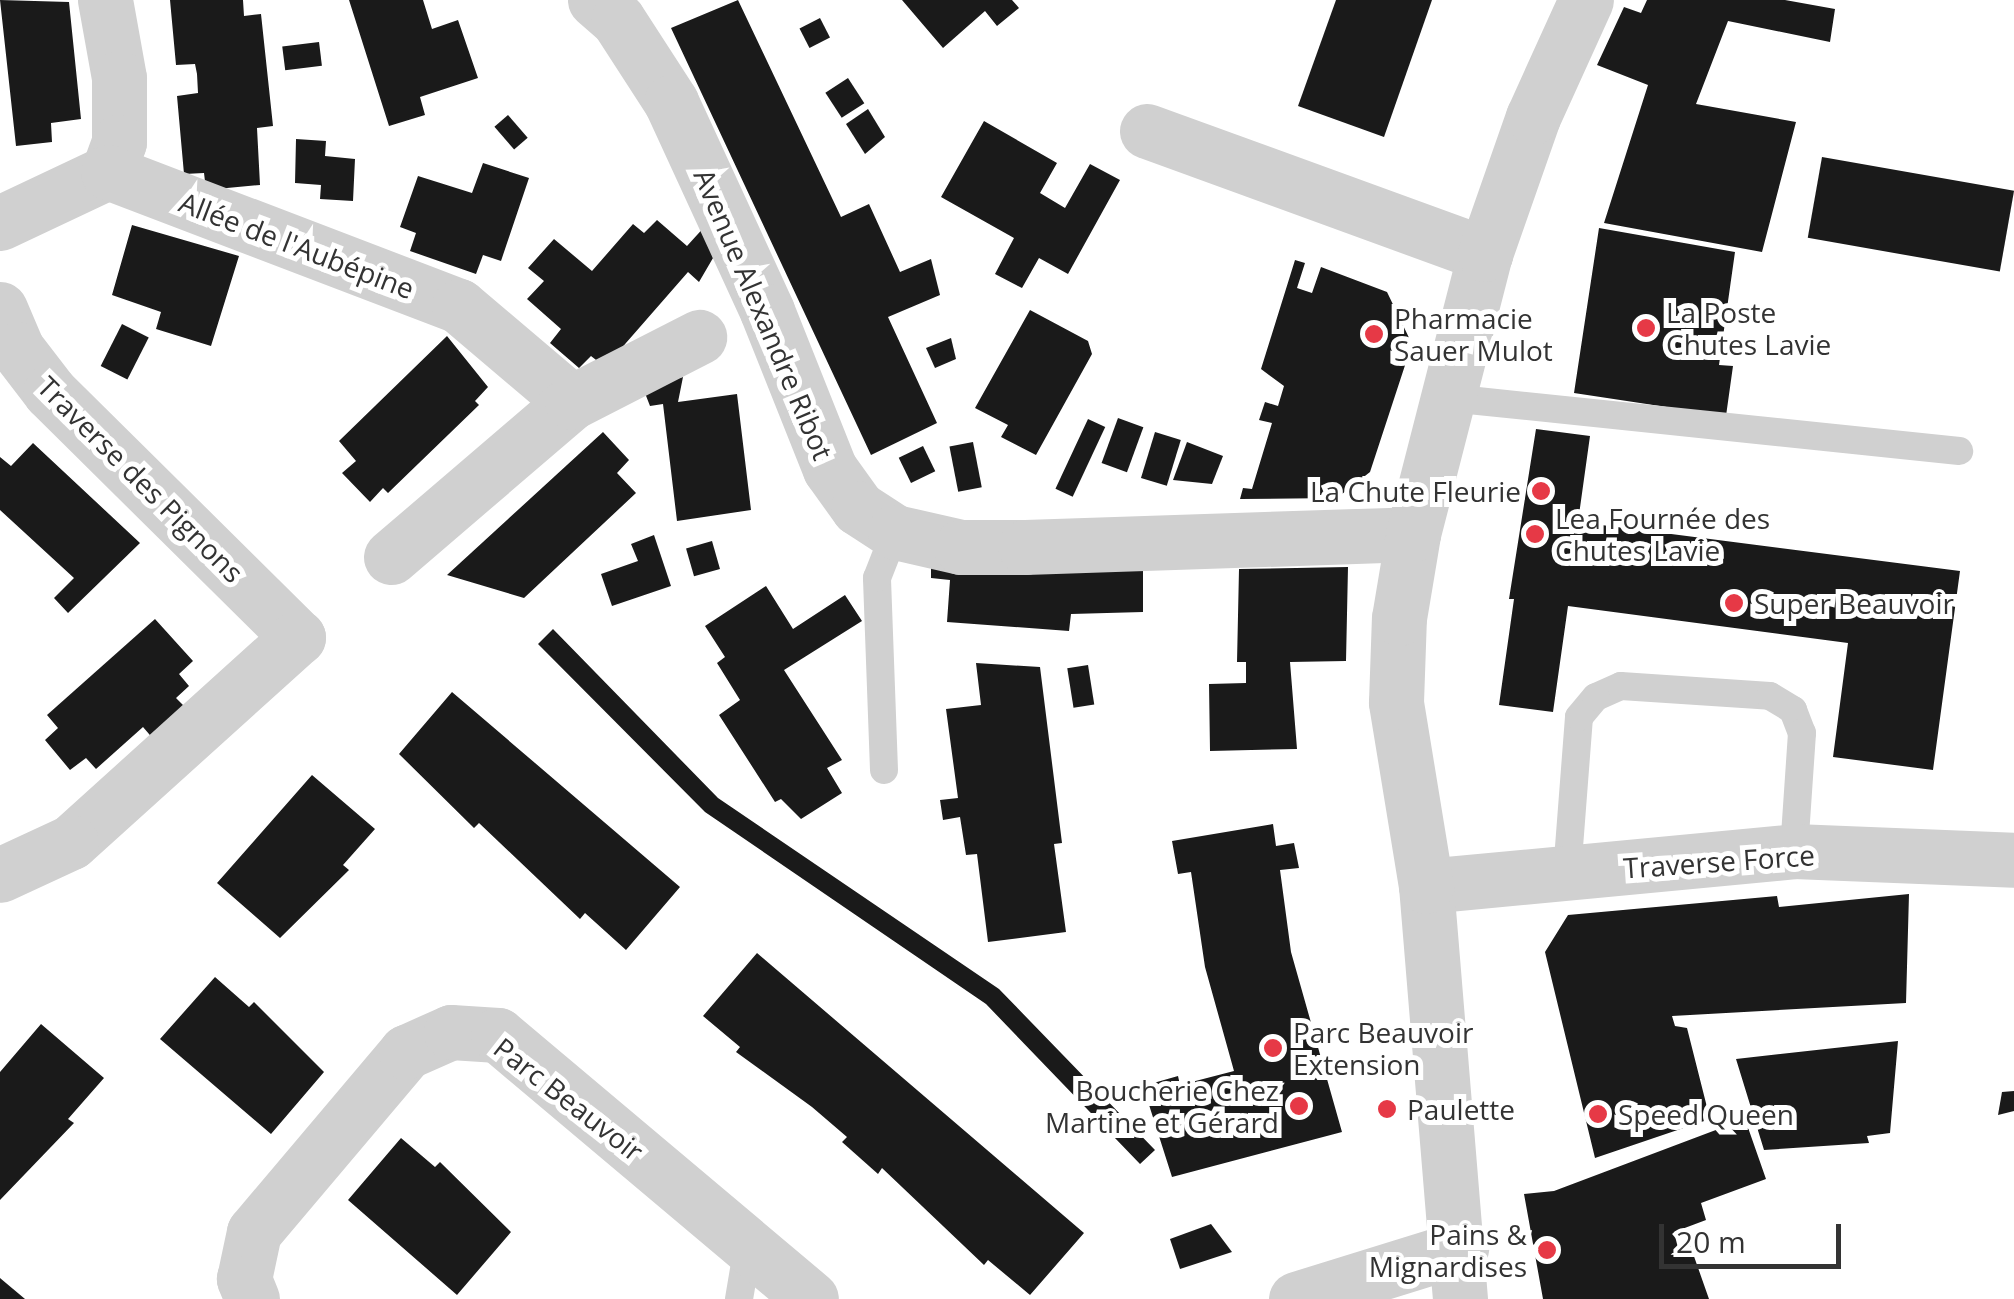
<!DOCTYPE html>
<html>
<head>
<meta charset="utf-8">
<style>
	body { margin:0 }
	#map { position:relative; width:2014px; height:1299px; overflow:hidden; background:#fff; font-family:"Open Sans",sans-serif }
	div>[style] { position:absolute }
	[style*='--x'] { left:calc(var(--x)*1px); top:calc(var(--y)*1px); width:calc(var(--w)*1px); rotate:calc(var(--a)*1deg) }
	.building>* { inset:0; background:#1a1a1a; transform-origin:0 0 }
	.service>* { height:28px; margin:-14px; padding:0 14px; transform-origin:14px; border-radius:14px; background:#d0d0d0 }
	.minor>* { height:55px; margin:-27.5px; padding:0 27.5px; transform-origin:27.5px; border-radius:27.5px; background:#d0d0d0 }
	.dots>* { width:28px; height:28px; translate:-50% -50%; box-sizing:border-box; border:5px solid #fff; border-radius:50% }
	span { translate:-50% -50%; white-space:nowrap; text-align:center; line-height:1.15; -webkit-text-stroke:10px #fff; paint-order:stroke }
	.street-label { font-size:28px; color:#333 }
	.poi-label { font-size:28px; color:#333 }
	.left { translate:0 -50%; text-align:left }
	.right { translate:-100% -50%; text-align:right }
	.scale { position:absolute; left:1659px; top:1224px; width:182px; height:45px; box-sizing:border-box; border:5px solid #333; border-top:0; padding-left:12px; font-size:30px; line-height:35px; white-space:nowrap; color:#333; -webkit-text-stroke:8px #fff; paint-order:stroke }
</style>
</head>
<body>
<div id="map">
	<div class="building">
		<div style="clip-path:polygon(0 0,69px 2px,81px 119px,51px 123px,52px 142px,16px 146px)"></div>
		<div style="clip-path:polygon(170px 0,243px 0,244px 16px,261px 14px,273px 126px,257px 128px,260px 185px,206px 190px,204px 173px,184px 174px,177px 96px,198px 93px,197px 74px,195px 64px,176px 65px)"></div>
		<div style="clip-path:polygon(349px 0,423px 0,432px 29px,458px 20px,478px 78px,420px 97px,425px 115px,389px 126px)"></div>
		<div style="clip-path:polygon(738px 0,841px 217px,869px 204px,900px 272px,931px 259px,940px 295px,888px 317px,937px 423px,871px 455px,671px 28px)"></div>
		<div style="clip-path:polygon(902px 0,1012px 0,1019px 8px,997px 26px,985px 11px,943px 48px)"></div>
		<div style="clip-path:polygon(1336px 0,1432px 0,1384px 137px,1298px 106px)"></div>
		<div style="clip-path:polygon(1647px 0,1785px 0,1835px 9px,1830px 42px,1728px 21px,1696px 104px,1796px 122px,1762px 252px,1604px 223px,1648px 85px,1597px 65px,1624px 7px,1641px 13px)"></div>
		<div style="left:820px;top:18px;width:22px;height:23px;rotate:63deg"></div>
		<div style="left:319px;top:42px;width:24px;height:37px;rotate:83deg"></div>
		<div style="left:848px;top:78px;width:30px;height:27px;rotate:57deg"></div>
		<div style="clip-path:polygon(868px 109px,885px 137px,865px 154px,846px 124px)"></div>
		<div style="left:508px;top:115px;width:30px;height:18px;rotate:49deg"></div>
		<div style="clip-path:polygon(984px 121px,1057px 163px,1040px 193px,1065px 208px,1090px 164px,1120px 180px,1068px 274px,1039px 258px,1022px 288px,995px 274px,1014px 238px,941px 197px)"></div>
		<div style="clip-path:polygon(296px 139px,326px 141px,325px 156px,355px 159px,353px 201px,320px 199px,321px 185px,295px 183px)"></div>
		<div style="left:1822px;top:157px;width:195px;height:82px;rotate:10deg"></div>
		<div style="clip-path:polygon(483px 163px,529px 178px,501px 261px,483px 255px,476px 274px,410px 251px,416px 233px,400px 227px,418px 176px,472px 193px)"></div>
		<div style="clip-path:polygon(657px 220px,687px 246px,707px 224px,713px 258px,699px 282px,688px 272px,605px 367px,591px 356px,579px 368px,550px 343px,561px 329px,527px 299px,544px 281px,528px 268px,554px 239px,592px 271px,633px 224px,644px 233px)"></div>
		<div style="clip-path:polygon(132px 225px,239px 256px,211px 346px,156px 329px,161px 312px,112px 295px)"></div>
		<div style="clip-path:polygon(1599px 228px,1735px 252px,1719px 365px,1733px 366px,1726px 416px,1574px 393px)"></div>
		<div style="clip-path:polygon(1295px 260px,1305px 263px,1297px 288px,1312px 293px,1321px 267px,1387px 292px,1412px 344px,1370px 472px,1337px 498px,1240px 499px,1243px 488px,1252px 489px,1272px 423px,1259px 420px,1265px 402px,1278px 406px,1284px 386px,1261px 369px)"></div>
		<div style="clip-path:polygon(1030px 310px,1088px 341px,1092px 354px,1036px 455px,1001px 437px,1008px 425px,975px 408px)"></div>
		<div style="left:122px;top:324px;width:30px;height:47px;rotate:27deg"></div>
		<div style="clip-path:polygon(447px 336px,488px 387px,475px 401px,479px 405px,388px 493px,383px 488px,370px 502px,342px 473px,356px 461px,339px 441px)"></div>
		<div style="clip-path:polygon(951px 338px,956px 359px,935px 368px,926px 348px)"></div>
		<div style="clip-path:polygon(683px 377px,678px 402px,737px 394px,751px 510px,677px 521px,663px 404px,650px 406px,643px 388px)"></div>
		<div style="left:1118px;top:418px;width:27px;height:48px;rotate:20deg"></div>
		<div style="left:1088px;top:419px;width:19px;height:77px;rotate:25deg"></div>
		<div style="clip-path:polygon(1536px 429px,1590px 436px,1578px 522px,1960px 571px,1933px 770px,1833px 757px,1848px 643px,1568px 606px,1553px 712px,1499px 705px,1514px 599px,1509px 599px)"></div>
		<div style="clip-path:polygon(603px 432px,629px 460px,617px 473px,636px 493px,524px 598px,447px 575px)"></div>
		<div style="left:1155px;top:432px;width:27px;height:48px;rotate:17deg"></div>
		<div style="left:973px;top:442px;width:46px;height:24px;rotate:79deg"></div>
		<div style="clip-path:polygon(1187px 442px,1223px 456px,1212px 484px,1173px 480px)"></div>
		<div style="clip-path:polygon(33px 443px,140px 543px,68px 613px,54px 598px,74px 578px,0 510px,0 457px,11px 466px)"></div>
		<div style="left:923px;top:446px;width:28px;height:27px;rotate:64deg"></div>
		<div style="clip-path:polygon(654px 535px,671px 586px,612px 606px,601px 574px,638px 561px,631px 544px)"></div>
		<div style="left:712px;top:541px;width:29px;height:27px;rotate:74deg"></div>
		<div style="clip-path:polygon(1348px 567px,1346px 661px,1290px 662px,1297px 749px,1210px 751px,1209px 684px,1246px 683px,1246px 662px,1237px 662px,1239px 569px)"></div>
		<div style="clip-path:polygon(931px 568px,1143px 571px,1143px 612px,1071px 614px,1069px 631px,947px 622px,950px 580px,931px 578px)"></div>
		<div style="clip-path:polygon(766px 586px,793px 629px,845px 595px,862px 621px,784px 670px,842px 760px,827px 768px,842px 793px,801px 819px,781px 799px,775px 802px,719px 715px,740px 700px,717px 663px,725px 657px,705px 626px)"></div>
		<div style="clip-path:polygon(155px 619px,193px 661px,179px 674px,189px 686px,176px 698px,189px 711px,155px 741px,143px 727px,96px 769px,86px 758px,70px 770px,45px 740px,58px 728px,47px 715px)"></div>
		<div style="clip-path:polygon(553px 629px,718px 798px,999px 989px,1155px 1150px,1140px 1164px,986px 1004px,705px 812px,538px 644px)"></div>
		<div style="clip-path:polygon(976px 663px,1040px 667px,1062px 843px,1054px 844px,1066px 932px,988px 942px,977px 854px,966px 855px,960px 817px,943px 820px,940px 800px,958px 798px,946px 709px,981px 705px)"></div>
		<div style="left:1088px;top:665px;width:40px;height:21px;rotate:81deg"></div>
		<div style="clip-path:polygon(452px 692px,680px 887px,626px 950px,585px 913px,580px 919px,479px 823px,474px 828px,399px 754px)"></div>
		<div style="clip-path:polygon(312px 775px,375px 829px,343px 865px,349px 870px,280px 938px,217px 883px)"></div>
		<div style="clip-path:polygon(1273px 824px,1276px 846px,1294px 843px,1299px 868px,1280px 870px,1291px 952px,1342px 1132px,1172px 1177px,1143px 1086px,1178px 1076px,1180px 1085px,1234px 1071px,1205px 967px,1191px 872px,1178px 874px,1172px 841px)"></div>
		<div style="clip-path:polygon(1909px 894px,1906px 1003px,1672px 1016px,1675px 1026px,1687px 1028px,1710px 1119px,1595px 1158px,1545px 952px,1568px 915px,1777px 896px,1779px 907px)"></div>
		<div style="clip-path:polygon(757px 953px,1084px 1233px,1030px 1295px,988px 1260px,984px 1265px,882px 1168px,878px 1174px,842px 1142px,847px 1137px,812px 1107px,736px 1052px,740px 1047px,703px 1016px)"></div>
		<div style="clip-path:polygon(215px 977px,249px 1007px,254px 1002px,324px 1072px,271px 1134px,160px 1039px)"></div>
		<div style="clip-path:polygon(41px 1024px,104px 1078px,68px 1119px,74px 1123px,0 1200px,0 1072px)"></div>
		<div style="clip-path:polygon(1898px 1041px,1890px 1133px,1867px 1136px,1869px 1143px,1764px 1150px,1736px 1059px)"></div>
		<div style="clip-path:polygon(2014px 1091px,2014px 1111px,1998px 1115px,2002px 1092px)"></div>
		<div style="clip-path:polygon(1745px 1119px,1766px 1179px,1701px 1203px,1706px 1220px,1674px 1232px,1678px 1248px,1690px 1245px,1709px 1299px,1543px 1299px,1524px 1194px,1554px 1191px)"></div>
		<div style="clip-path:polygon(401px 1138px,435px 1167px,440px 1162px,511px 1232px,457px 1295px,348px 1200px)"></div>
		<div style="clip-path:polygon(1211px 1224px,1232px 1252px,1180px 1269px,1170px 1239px)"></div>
		<div style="clip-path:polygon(0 1278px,25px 1299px,0 1299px)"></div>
	</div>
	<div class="service">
		<div style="--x:1449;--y:398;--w:513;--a:5.93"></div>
		<div style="--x:884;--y:770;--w:192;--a:-92.1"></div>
		<div style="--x:877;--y:578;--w:49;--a:-68.6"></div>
		<div style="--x:1567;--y:873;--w:156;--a:-85.6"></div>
		<div style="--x:1579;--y:717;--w:26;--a:-50"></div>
		<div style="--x:1596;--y:697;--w:27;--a:-24"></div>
		<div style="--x:1621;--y:686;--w:149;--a:3.8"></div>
		<div style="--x:1770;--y:696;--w:27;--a:31"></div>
		<div style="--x:1793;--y:710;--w:25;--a:69"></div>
		<div style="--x:1802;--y:733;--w:118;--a:93.9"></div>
		<div style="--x:739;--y:1299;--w:54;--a:-80.4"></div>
	</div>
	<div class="minor">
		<div style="--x:105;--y:0;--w:79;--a:79.8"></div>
		<div style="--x:119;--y:78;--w:64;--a:90"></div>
		<div style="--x:119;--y:142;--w:32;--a:110"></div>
		<div style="--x:595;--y:0;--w:30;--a:41"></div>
		<div style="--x:618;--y:20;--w:98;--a:57.1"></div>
		<div style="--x:671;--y:102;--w:230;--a:65.3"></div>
		<div style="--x:767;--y:311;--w:170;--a:68.3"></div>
		<div style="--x:830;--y:469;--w:48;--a:54.3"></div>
		<div style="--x:858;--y:508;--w:44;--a:33"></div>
		<div style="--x:895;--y:532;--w:68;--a:12.8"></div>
		<div style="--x:961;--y:547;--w:64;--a:0"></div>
		<div style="--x:1025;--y:547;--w:388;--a:-1.9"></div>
		<div style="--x:1147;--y:131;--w:360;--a:20"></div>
		<div style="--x:0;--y:223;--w:119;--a:-25.3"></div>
		<div style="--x:108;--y:172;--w:376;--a:20.9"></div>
		<div style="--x:459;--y:306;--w:148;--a:40.3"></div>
		<div style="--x:0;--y:309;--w:43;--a:67"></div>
		<div style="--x:17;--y:349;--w:54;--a:52.5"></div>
		<div style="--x:50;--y:392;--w:349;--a:44.7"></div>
		<div style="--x:298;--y:637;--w:306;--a:137.9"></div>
		<div style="--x:71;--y:842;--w:78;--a:155.1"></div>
		<div style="--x:391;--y:557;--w:238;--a:-40.6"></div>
		<div style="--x:572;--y:402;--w:143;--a:-27.1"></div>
		<div style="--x:1426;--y:886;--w:370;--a:-5.4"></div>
		<div style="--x:1794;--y:851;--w:220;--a:2.3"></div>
		<div style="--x:252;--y:1299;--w:22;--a:-112"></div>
		<div style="--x:244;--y:1279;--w:48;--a:-78"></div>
		<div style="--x:254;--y:1232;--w:236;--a:-49.8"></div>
		<div style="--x:406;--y:1052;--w:49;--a:-24"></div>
		<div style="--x:451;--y:1032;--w:47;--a:3.7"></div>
		<div style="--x:498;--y:1035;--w:409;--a:40.1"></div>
		<div style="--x:1296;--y:1299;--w:173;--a:-17.2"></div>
		<div style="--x:1460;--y:1299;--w:414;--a:-94.7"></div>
		<div style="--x:1426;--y:886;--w:186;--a:-99.3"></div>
		<div style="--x:1396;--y:702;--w:84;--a:-88"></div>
		<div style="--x:1399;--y:618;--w:85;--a:-80.5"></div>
		<div style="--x:1413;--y:534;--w:289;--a:-75.6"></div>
		<div style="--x:1485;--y:254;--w:145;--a:-70.7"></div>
		<div style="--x:1533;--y:117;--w:128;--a:-65.6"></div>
	</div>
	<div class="dots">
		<div style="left:1646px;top:328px;background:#e63946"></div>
		<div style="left:1374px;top:334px;background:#e63946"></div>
		<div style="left:1541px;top:491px;background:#e63946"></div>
		<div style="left:1535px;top:534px;background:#e63946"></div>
		<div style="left:1734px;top:603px;background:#e63946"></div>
		<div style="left:1273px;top:1048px;background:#e63946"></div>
		<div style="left:1299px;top:1106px;background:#e63946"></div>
		<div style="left:1387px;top:1109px;background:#e63946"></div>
		<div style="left:1598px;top:1114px;background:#e63946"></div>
		<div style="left:1547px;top:1250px;background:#e63946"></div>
	</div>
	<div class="street-label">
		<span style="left:297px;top:245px;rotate:21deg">Allée de l'Aubépine</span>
		<span style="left:764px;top:314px;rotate:67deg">Avenue Alexandre Ribot</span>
		<span style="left:141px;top:479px;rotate:45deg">Traverse des Pignons</span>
		<span style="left:1719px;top:861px;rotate:-4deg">Traverse Force</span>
		<span style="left:569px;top:1099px;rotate:38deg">Parc Beauvoir</span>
	</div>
	<div class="poi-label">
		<span class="left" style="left:1666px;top:328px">La Poste<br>Chutes Lavie</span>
		<span class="left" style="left:1394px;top:334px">Pharmacie<br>Sauer Mulot</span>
		<span class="right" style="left:1521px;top:491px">La Chute Fleurie</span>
		<span class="left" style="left:1555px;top:534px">Lea Fournée des<br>Chutes Lavie</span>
		<span class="left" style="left:1754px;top:603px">Super Beauvoir</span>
		<span class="left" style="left:1293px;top:1048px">Parc Beauvoir<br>Extension</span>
		<span class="right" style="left:1279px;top:1106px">Boucherie Chez<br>Martine et Gérard</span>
		<span class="left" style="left:1407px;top:1109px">Paulette</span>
		<span class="left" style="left:1618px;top:1114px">Speed Queen</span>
		<span class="right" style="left:1527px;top:1250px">Pains &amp;<br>Mignardises</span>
	</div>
	<div class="scale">20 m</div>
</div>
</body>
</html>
